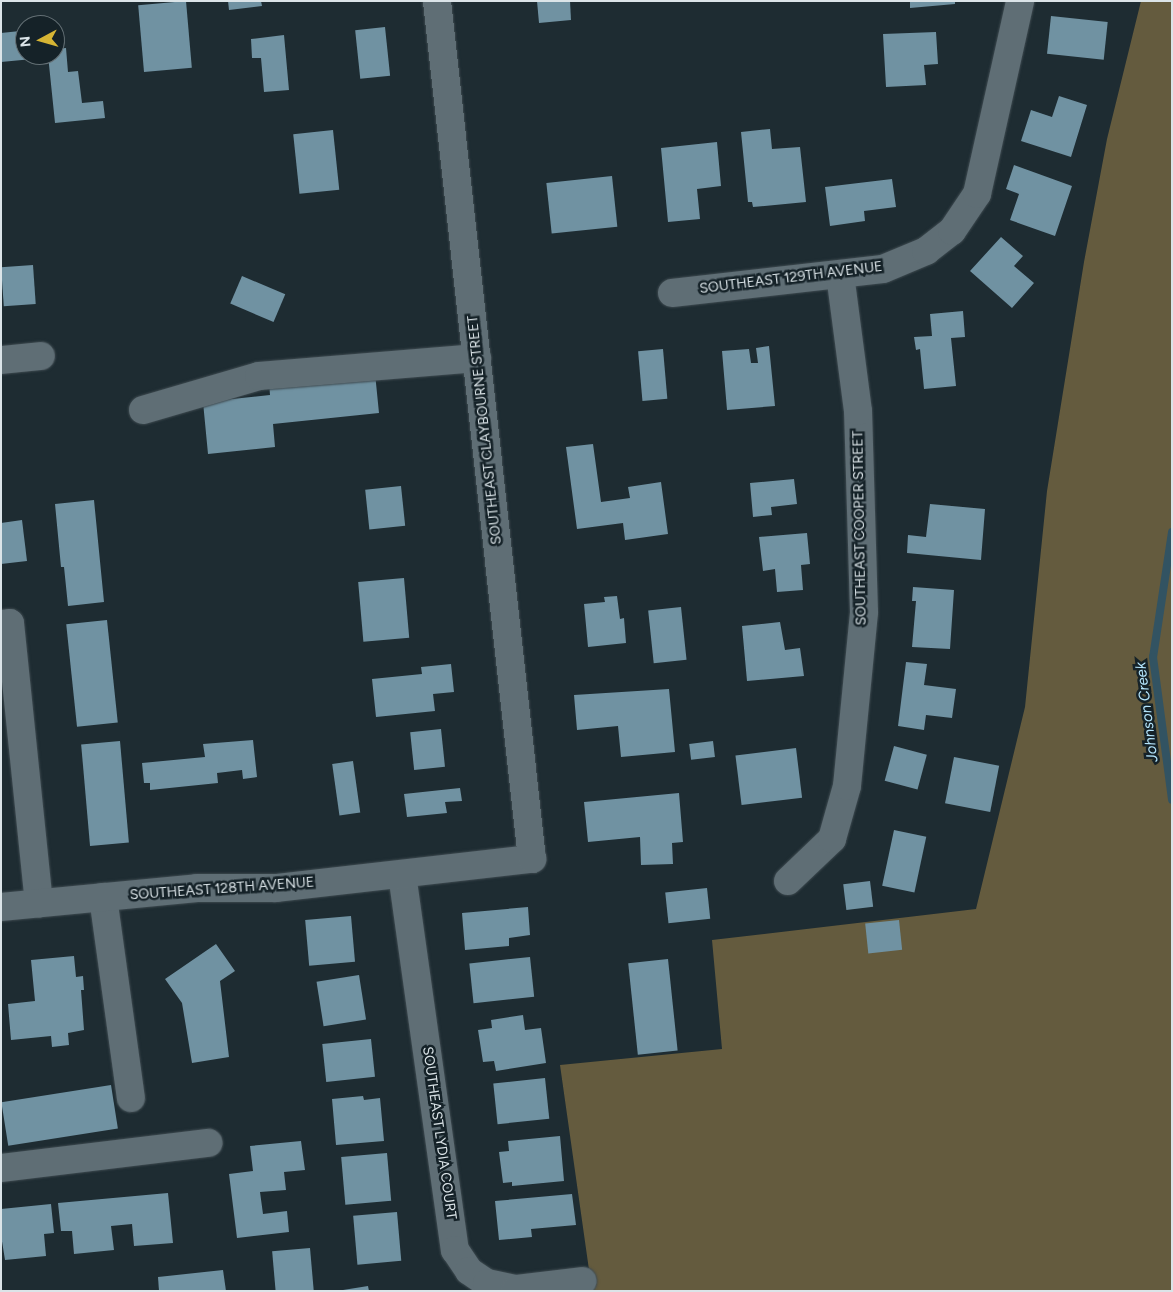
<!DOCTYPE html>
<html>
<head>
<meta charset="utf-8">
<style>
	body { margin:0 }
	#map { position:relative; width:1173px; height:1292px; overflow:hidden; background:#1e2c32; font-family:Figtree,sans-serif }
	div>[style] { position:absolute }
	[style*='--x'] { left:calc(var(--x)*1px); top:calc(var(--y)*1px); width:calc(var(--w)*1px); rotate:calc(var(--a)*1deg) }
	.forest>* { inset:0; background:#645b3e }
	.stream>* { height:8px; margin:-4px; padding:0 4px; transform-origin:4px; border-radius:4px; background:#325362 }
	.building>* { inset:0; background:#7092a2; transform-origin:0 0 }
	.roads { filter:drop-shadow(0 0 1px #3e4a50) drop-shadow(0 0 1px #3e4a50) }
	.minor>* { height:28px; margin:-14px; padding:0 14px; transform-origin:14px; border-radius:14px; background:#5f6e75 }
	span { translate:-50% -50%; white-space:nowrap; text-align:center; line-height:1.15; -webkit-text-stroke:5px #152228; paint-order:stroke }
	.street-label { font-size:14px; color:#dbe4e8 }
	.water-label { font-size:15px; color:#b5e6fd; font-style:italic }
	.frame { position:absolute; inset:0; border:2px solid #dbe4e8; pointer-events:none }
	.north { position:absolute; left:15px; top:15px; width:50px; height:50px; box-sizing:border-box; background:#152228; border:1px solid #647075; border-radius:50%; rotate:264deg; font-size:14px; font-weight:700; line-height:20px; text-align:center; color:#dbe4e8 }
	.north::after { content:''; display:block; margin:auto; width:18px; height:22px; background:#d6b534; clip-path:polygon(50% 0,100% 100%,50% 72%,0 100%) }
</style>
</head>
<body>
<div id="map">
	<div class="forest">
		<div style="clip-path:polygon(1141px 1px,1172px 1px,1172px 1291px,592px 1291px,560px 1065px,722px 1049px,712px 940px,976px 909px,1025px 707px,1047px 491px,1084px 262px,1107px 139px)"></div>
	</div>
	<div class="stream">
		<div style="--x:1172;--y:532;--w:126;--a:98.6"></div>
		<div style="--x:1153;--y:657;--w:144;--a:82.4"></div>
	</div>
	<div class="building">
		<div style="left:186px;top:1px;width:67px;height:48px;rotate:85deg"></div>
		<div style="clip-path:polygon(228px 1px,261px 1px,262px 6px,229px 10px)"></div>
		<div style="clip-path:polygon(537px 1px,570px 1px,571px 20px,539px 23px)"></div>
		<div style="clip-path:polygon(910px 1px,955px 1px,955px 4px,910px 8px)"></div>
		<div style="left:1051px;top:16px;width:57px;height:38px;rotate:6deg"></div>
		<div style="left:385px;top:27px;width:49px;height:30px;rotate:84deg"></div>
		<div style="clip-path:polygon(20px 31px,22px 42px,25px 41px,25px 55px,43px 55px,43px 58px,1px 62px,1px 33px)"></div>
		<div style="clip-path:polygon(936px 32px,938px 64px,924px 65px,926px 85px,886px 87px,883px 34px)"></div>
		<div style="clip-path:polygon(284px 35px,289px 90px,264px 92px,261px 58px,252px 58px,251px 39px)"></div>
		<div style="clip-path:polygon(66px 48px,68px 72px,78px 71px,82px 103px,103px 101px,105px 118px,55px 123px,48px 55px,55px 55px,55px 49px)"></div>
		<div style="clip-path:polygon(1059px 96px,1087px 105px,1071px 157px,1021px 141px,1031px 110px,1052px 117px)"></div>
		<div style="clip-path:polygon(770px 129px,772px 149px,800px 147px,806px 202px,753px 207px,752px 202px,748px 202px,741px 132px)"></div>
		<div style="left:333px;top:130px;width:60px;height:40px;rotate:84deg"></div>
		<div style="clip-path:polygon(717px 142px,721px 186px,697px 189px,700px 219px,668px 222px,661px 148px)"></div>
		<div style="clip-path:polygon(1014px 165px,1072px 186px,1055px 236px,1010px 220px,1019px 194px,1006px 189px)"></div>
		<div style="left:612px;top:176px;width:51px;height:66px;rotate:84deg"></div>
		<div style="clip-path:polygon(892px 179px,896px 207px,864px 211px,865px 221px,830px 226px,825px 187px)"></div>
		<div style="clip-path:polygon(1001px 237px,1023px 256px,1014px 266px,1034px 283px,1012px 308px,970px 271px)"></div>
		<div style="left:33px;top:265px;width:39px;height:32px;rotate:86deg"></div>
		<div style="left:242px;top:276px;width:47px;height:30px;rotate:23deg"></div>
		<div style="clip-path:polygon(963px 311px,965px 337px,951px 338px,956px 386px,924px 389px,920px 349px,916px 350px,914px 337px,932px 336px,930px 314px)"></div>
		<div style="clip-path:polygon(769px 346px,775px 406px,727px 410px,722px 351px,749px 349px,751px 363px,758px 363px,756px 348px)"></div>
		<div style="left:663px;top:349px;width:50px;height:25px;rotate:85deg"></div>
		<div style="clip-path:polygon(375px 373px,379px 413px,273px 424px,275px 447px,208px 454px,203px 402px,270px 395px,269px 383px)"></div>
		<div style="clip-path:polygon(593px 444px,601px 502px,630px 498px,628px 487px,661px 482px,668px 534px,625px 540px,623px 523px,577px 529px,566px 447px)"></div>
		<div style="clip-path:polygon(794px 479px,797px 504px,771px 507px,772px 515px,753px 517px,750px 483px)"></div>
		<div style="left:401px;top:486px;width:40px;height:36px;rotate:84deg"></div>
		<div style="clip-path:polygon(94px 500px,104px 602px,68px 606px,64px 567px,61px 567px,55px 504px)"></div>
		<div style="clip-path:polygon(930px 504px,985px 509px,981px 560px,907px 553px,908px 535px,926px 537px)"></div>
		<div style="clip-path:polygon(22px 520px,27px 561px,1px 564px,1px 523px)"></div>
		<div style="clip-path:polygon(807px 533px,810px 564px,801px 565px,803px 590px,777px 592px,775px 569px,763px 571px,759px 537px)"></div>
		<div style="left:404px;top:578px;width:60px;height:46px;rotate:85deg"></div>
		<div style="clip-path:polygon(913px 587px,954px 590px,950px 649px,912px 647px,916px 601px,912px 601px)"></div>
		<div style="clip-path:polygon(617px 596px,620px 619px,624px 618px,626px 643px,588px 647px,584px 604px,605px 602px,604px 597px)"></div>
		<div style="left:681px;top:607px;width:53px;height:33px;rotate:84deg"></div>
		<div style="left:107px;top:620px;width:103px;height:41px;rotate:84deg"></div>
		<div style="clip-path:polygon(780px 622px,785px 650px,800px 648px,804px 676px,747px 681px,742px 626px)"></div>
		<div style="clip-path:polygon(906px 662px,927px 664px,924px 685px,956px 689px,952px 718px,926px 715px,924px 730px,898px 726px)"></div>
		<div style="clip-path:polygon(451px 664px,454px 692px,433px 694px,435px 711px,376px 717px,372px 679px,422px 674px,421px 667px)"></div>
		<div style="clip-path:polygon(669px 689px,675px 752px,621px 757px,618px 726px,577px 730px,574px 695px)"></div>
		<div style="left:441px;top:729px;width:38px;height:31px;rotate:84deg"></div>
		<div style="clip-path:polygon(253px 740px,257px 777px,243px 779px,242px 770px,217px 773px,218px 783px,150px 790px,150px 783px,144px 783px,142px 763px,205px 757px,203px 744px)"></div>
		<div style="left:120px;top:741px;width:102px;height:39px;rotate:85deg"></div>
		<div style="left:713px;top:741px;width:16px;height:24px;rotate:83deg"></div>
		<div style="left:894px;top:746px;width:34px;height:36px;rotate:15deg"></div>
		<div style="left:796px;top:748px;width:50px;height:61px;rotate:83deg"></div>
		<div style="left:954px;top:757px;width:46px;height:47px;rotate:11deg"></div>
		<div style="left:353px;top:761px;width:52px;height:21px;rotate:82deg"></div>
		<div style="clip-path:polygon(460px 788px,462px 801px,445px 802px,447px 813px,407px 817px,404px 794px)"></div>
		<div style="clip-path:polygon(679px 793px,683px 842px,672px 843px,673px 864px,641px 865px,640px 837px,588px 842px,584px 802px)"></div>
		<div style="left:894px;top:830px;width:33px;height:57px;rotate:12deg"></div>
		<div style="left:870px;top:881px;width:26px;height:27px;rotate:83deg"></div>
		<div style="left:707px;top:888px;width:31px;height:42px;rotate:84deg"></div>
		<div style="clip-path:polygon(528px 907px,530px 935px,509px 938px,509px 946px,465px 950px,462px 913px)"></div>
		<div style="left:351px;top:916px;width:46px;height:46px;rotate:85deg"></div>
		<div style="left:899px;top:920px;width:30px;height:34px;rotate:84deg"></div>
		<div style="clip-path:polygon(216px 944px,235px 971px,220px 981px,229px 1057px,192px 1063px,182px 1003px,165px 979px)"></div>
		<div style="clip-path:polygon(74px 956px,76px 977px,83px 976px,84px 990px,81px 990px,84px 1030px,68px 1033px,69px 1045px,52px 1047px,51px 1036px,11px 1040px,8px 1004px,35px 1001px,31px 960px)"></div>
		<div style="left:530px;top:957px;width:40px;height:61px;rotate:84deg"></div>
		<div style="left:668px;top:959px;width:92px;height:40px;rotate:84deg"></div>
		<div style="left:359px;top:975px;width:45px;height:43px;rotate:81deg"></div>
		<div style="clip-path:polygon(523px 1015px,525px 1030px,541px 1028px,546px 1063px,496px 1071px,494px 1061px,483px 1062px,478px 1030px,492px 1028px,491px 1020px)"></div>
		<div style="left:371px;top:1039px;width:38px;height:49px;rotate:84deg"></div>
		<div style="left:545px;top:1078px;width:41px;height:52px;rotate:84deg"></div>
		<div style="left:111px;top:1085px;width:44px;height:111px;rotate:81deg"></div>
		<div style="clip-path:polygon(363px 1096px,364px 1100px,380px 1098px,384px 1141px,336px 1145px,332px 1099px)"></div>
		<div style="clip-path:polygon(560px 1136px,564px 1181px,512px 1186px,512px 1182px,503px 1183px,499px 1152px,509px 1151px,508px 1141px)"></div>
		<div style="clip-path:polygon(301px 1141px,305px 1170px,284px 1172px,286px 1190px,260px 1192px,263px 1214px,287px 1211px,289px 1232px,237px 1238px,229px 1174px,253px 1171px,250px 1146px)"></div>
		<div style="left:387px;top:1153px;width:48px;height:46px;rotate:85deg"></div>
		<div style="clip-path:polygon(168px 1193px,173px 1243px,134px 1246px,132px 1224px,111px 1226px,114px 1250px,74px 1254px,72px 1231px,61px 1231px,58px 1203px)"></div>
		<div style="clip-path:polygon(572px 1194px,576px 1225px,531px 1229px,532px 1237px,499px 1240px,495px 1201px)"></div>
		<div style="clip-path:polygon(51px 1204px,54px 1233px,44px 1234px,46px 1256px,5px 1260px,1px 1235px,1px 1209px)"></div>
		<div style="left:397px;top:1212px;width:49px;height:44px;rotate:85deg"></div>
		<div style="left:310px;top:1248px;width:43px;height:38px;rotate:85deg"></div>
		<div style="clip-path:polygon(223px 1270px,226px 1291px,159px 1291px,158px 1277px)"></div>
		<div style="clip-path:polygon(368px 1286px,369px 1291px,343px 1291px,343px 1290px)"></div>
	</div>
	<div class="roads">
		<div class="minor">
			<div style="--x:672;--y:293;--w:212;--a:-6.5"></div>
			<div style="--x:883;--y:269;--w:47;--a:-22.7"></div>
			<div style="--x:926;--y:251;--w:33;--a:-38"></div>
			<div style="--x:952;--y:231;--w:45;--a:-56"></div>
			<div style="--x:977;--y:194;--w:198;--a:-77.4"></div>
			<div style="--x:1;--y:360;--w:40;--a:-5.7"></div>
			<div style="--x:143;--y:410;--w:121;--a:-16.3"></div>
			<div style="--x:259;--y:376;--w:219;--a:-4.7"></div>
			<div style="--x:1;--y:624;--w:9;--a:-6"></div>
			<div style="--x:10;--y:623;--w:282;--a:84.1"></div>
			<div style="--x:402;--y:874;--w:380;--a:82"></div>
			<div style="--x:455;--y:1250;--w:25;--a:56"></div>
			<div style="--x:469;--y:1271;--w:22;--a:34"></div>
			<div style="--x:487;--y:1283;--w:30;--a:12"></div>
			<div style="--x:516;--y:1289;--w:67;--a:-6.8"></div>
			<div style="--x:788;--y:881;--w:61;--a:-43.7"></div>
			<div style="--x:832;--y:839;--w:55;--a:-74.2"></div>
			<div style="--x:847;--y:786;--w:175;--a:-84.4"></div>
			<div style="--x:864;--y:612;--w:201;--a:-91.7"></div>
			<div style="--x:858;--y:411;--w:137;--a:-97.5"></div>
			<div style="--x:103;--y:897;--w:203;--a:82.1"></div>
			<div style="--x:1;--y:907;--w:197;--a:-5.5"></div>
			<div style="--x:197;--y:888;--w:79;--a:0"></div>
			<div style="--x:276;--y:888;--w:258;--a:-6.5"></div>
			<div style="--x:532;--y:859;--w:863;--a:-96.32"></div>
			<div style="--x:1;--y:1168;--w:209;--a:-6.9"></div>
		</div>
	</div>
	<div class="street-label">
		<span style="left:791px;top:278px;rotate:-7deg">SOUTHEAST 129TH AVENUE</span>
		<span style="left:485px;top:430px;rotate:-96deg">SOUTHEAST CLAYBOURNE STREET</span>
		<span style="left:860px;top:528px;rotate:-91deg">SOUTHEAST COOPER STREET</span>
		<span style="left:222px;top:889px;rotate:-4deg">SOUTHEAST 128TH AVENUE</span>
		<span style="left:439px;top:1133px;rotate:82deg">SOUTHEAST LYDIA COURT</span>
	</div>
	<div class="water-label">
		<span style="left:1147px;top:712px;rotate:-97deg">Johnson Creek</span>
	</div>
	<div class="frame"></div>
	<div class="north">N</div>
</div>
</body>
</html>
